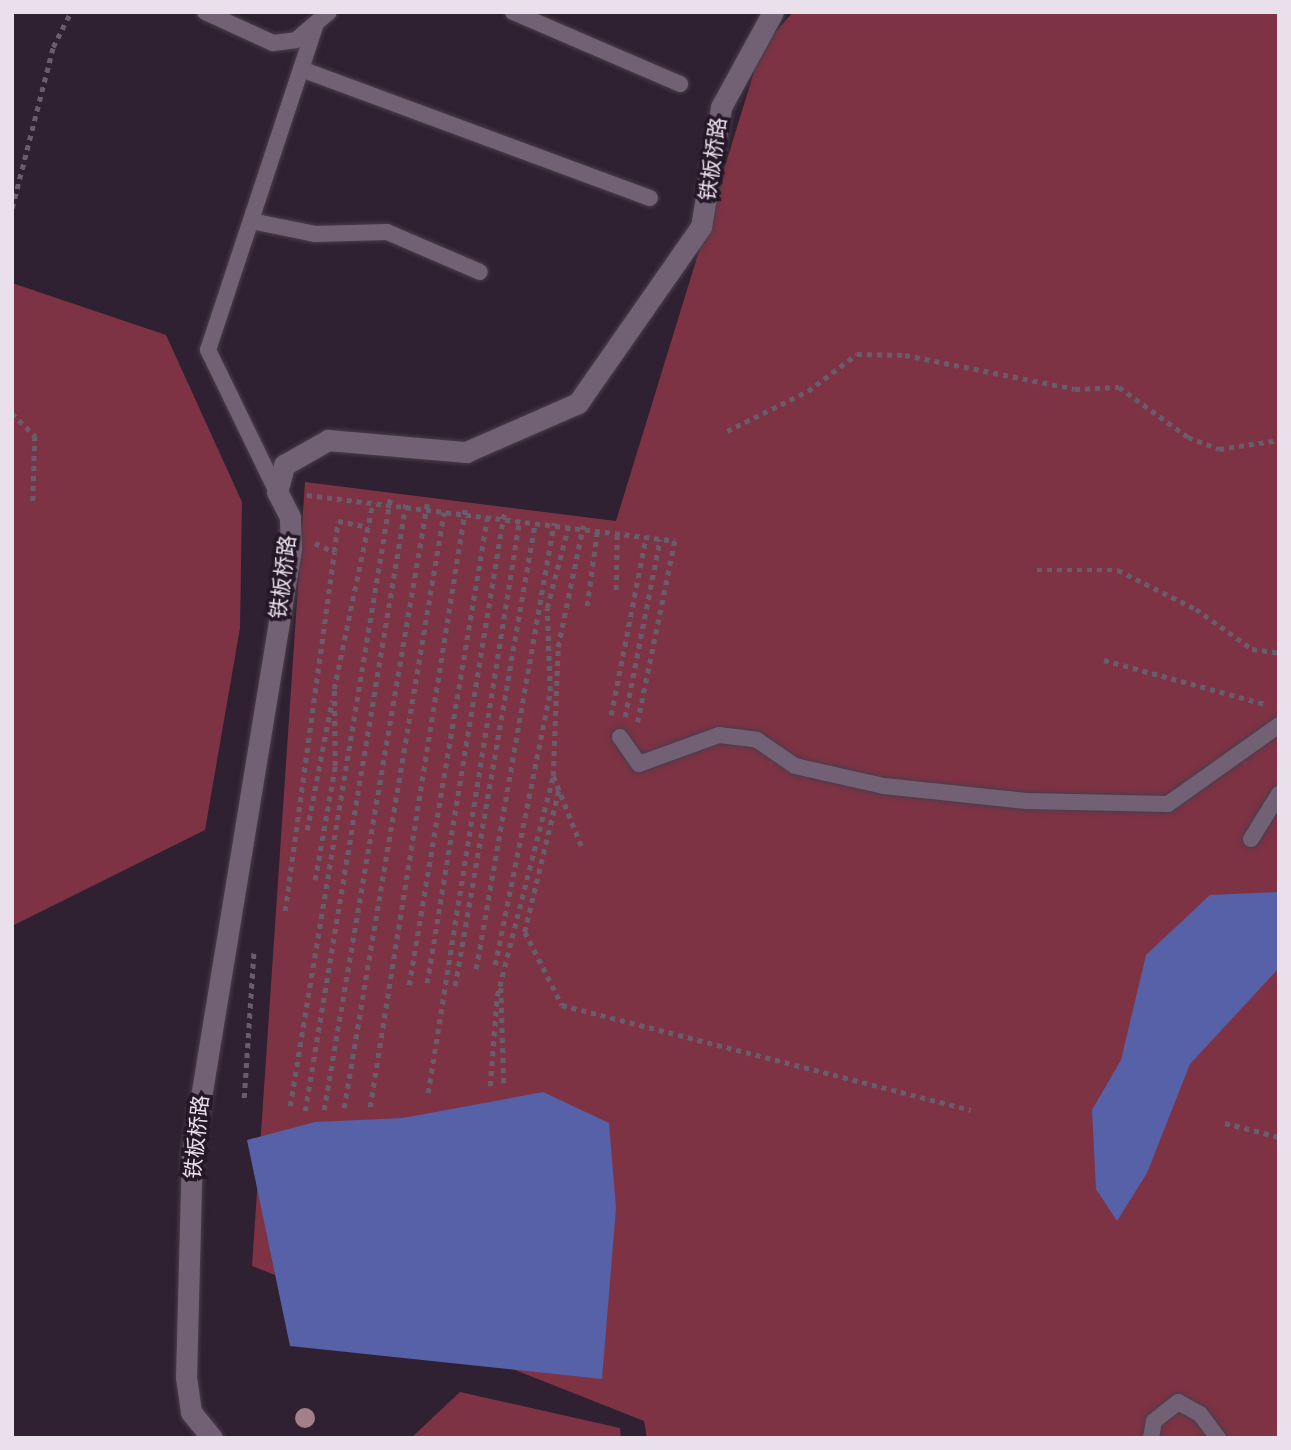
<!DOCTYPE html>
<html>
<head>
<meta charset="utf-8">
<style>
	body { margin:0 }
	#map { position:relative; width:1291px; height:1450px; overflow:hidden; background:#2f2131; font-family:"Space Grotesk","Noto Sans SC",sans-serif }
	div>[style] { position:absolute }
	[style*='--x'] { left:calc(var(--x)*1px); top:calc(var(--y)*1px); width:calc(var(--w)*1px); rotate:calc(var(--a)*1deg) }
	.green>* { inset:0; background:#7d3344 }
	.water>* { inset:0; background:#5661a8 }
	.path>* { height:4.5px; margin-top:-2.25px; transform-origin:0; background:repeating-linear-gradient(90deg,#6a5d6b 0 5px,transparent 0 10px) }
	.roads { filter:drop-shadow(0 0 2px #4a3d4b) drop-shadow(0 0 2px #4a3d4b) }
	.lane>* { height:16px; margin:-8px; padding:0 8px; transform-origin:8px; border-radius:8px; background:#726175 }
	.secondary>* { height:21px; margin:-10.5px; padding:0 10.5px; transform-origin:10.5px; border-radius:10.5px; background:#726175 }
	.trees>* { width:20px; height:20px; margin:-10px; border-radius:50%; background:#a17f8b }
	span { translate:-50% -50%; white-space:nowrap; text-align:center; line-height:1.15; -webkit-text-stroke:7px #251727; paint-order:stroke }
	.street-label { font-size:21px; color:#eae0eb }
	.frame { position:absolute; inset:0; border:14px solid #eae0eb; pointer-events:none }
</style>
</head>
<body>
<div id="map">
	<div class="green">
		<div style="clip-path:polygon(793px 12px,1279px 12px,1279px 1438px,647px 1438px,644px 1421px,252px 1266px,305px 482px,616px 521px,761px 49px)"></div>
		<div style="clip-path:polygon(12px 283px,166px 335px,242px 502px,240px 628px,205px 830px,12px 926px)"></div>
		<div style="clip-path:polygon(460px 1392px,620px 1428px,621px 1438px,411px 1438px)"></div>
	</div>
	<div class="water">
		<div style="clip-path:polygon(1279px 892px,1279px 968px,1190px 1064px,1147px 1173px,1117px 1221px,1096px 1189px,1092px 1110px,1121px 1060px,1146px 955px,1210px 895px)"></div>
		<div style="clip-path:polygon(543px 1092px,609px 1123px,616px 1208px,602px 1379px,290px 1346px,247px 1140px,315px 1122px,403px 1118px)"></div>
	</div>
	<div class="path">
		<div style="--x:12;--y:208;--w:166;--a:-75.7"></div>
		<div style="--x:53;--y:47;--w:39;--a:-63"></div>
		<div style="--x:12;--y:413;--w:33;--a:45"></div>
		<div style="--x:35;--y:436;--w:69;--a:91.7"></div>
		<div style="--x:727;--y:431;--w:90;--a:-26.3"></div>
		<div style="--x:808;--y:391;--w:61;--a:-37.1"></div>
		<div style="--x:857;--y:354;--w:48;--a:1.2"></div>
		<div style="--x:905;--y:355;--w:173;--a:11.3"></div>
		<div style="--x:1075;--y:389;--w:44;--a:-2.6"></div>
		<div style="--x:1119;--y:387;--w:85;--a:35.9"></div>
		<div style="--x:1188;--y:437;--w:33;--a:21"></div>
		<div style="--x:1219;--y:449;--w:61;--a:-8.5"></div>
		<div style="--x:307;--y:495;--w:371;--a:7.1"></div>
		<div style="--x:675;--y:541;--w:185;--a:101.6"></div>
		<div style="--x:315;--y:543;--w:21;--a:25"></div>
		<div style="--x:334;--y:552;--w:31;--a:-83"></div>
		<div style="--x:338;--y:521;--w:31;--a:11"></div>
		<div style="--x:1037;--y:570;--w:81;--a:0"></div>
		<div style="--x:1118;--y:570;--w:87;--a:26.6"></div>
		<div style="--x:1196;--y:609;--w:69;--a:35.5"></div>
		<div style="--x:1252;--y:649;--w:27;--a:8"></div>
		<div style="--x:616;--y:590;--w:56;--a:-89"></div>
		<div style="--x:587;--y:606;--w:75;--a:-82.3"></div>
		<div style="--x:1104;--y:660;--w:170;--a:15.3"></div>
		<div style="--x:611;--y:715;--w:181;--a:-78.9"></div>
		<div style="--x:625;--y:717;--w:181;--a:-78.9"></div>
		<div style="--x:559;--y:791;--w:145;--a:103.6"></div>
		<div style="--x:525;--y:932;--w:82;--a:63.1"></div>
		<div style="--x:562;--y:1005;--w:422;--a:14.4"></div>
		<div style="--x:307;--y:830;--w:132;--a:-79.1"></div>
		<div style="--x:581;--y:846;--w:75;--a:-111.8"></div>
		<div style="--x:553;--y:776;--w:129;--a:-87.8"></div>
		<div style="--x:558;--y:647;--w:124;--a:-78.3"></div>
		<div style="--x:315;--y:880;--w:116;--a:-80"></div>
		<div style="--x:335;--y:766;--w:77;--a:-90.7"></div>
		<div style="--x:334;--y:689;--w:190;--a:-78.2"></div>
		<div style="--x:285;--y:911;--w:362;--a:-82.2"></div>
		<div style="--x:495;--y:965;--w:279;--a:-78.6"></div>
		<div style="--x:550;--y:691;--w:83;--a:-92.1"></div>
		<div style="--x:547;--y:608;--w:87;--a:-75.3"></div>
		<div style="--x:476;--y:969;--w:453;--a:-80.1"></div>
		<div style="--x:427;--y:983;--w:476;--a:-80.7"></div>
		<div style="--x:409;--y:985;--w:473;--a:-80.5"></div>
		<div style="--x:455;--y:986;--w:469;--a:-80.2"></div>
		<div style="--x:501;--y:988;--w:95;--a:88.2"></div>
		<div style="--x:490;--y:1086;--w:90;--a:-85.6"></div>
		<div style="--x:497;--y:996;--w:226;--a:-75.7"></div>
		<div style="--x:428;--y:1093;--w:578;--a:-80.94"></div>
		<div style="--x:244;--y:1098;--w:149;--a:-86.2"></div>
		<div style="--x:290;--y:1106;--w:615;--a:-80.64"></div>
		<div style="--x:370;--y:1107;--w:605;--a:-80.96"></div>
		<div style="--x:344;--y:1108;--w:604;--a:-80.48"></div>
		<div style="--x:324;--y:1110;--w:615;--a:-80.35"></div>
		<div style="--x:305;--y:1111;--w:617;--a:-80.58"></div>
		<div style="--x:1225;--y:1123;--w:56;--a:14.5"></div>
	</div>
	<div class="roads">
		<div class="lane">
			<div style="--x:205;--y:12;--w:75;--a:24.5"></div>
			<div style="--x:273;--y:43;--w:23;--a:-7"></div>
			<div style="--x:296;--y:40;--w:43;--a:-40.3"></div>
			<div style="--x:513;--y:12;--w:182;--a:23.3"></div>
			<div style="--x:301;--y:69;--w:372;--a:20.3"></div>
			<div style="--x:251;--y:221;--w:65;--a:11.5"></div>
			<div style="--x:315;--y:234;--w:72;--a:-1.6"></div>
			<div style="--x:387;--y:232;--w:101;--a:23.3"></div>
			<div style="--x:277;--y:492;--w:158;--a:-115.9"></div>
			<div style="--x:208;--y:350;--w:340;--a:-71.7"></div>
			<div style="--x:620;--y:737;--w:33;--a:55"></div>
			<div style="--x:639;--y:764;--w:85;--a:-19.9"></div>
			<div style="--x:719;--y:735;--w:38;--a:7"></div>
			<div style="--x:757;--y:740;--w:46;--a:34.4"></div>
			<div style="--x:795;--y:766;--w:91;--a:12.7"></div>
			<div style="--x:884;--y:786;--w:143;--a:6"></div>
			<div style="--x:1026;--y:801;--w:142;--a:1.2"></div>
			<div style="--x:1168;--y:804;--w:136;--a:-35.4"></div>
			<div style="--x:1251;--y:839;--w:53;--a:-58.1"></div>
			<div style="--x:1151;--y:1438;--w:17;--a:-80"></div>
			<div style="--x:1154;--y:1421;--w:31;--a:-38"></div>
			<div style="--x:1178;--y:1402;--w:25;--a:29"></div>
			<div style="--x:1200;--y:1414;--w:30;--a:53"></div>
		</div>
		<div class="secondary">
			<div style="--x:212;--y:1438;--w:33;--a:-129"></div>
			<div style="--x:191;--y:1412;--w:34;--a:-98"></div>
			<div style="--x:186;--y:1378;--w:226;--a:-88.5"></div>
			<div style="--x:192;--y:1152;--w:611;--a:-80.68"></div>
			<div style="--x:291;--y:549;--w:32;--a:-92"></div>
			<div style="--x:290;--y:517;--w:28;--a:-117"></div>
			<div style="--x:277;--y:492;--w:28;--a:-75"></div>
			<div style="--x:284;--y:465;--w:51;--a:-29.6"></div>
			<div style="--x:328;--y:440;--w:139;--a:5"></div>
			<div style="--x:466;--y:452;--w:122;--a:-23.6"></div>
			<div style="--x:578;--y:403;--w:215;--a:-55.1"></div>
			<div style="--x:701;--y:227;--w:122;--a:-80.5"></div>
			<div style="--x:721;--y:107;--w:108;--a:-61.3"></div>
		</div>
	</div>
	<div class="trees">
		<div style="left:305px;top:1418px"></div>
	</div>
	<div class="street-label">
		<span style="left:713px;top:159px;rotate:-82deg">铁板桥路</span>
		<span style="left:283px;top:577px;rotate:-83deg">铁板桥路</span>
		<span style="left:197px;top:1137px;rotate:-84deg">铁板桥路</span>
	</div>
	<div class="frame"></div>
</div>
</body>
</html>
